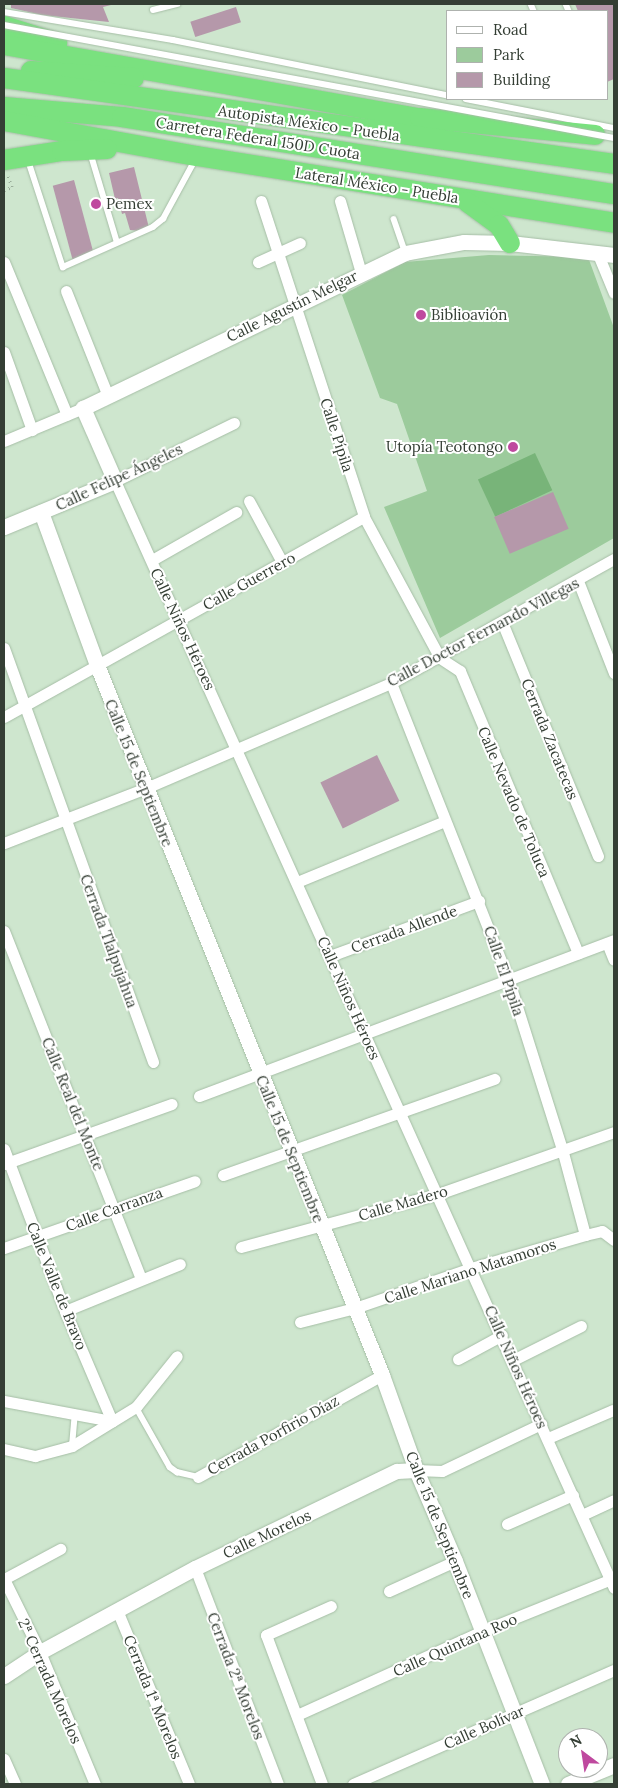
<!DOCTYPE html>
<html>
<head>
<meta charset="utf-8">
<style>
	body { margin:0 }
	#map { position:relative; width:618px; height:1788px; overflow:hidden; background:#cee6ce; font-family:Lora,serif }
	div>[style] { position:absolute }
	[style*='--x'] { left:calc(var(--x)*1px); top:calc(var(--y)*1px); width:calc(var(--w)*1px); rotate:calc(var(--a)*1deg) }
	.green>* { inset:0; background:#9ccb9c }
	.water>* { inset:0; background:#78b479; transform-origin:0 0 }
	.building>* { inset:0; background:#b598aa; transform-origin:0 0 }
	.path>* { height:2.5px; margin-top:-1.25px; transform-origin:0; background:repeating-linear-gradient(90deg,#99ac99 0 1px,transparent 0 5px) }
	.roads { filter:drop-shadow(0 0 1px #a6bea6) drop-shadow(0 0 1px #a6bea6) }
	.lane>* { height:5.5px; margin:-2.75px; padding:0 2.75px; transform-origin:2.75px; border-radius:2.75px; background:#fff }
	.street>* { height:11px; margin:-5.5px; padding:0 5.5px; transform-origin:5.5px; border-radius:5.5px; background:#fff }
	.secondary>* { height:15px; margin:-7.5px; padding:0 7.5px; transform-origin:7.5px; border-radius:7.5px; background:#fff }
	.highway>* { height:20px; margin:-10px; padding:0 10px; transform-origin:10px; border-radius:10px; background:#7ae17f }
	.bridges { filter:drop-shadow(0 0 1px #a6bea6) drop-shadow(0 0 1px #a6bea6) }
	.lane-bridge>* { height:5.5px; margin:-2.75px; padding:0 2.75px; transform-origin:2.75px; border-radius:2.75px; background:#fff }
	.dots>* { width:14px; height:14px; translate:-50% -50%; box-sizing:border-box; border:2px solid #fff; border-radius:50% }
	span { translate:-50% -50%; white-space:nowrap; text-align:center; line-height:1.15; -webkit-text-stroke:4px #fff; paint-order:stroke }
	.street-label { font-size:15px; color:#343e34 }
	.poi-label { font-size:15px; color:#343e34 }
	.left { translate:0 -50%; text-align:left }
	.right { translate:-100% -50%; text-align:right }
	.frame { position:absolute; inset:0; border:5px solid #343e34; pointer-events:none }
	.legend { position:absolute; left:446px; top:10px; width:162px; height:90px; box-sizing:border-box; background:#fff; border:1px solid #aeb2ae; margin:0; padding:6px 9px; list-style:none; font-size:15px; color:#343e34 }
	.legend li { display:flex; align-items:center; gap:10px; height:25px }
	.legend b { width:25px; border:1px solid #aeb2ae }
	.north { position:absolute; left:558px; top:1728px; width:50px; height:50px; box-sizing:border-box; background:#fff; border:1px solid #aeb2ae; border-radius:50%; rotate:329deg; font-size:14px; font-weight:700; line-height:20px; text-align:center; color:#343e34 }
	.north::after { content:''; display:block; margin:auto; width:18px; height:22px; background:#bf499f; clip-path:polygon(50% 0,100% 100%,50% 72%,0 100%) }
</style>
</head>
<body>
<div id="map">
	<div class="green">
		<div style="clip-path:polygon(489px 255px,588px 257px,614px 328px,614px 538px,440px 638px,384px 507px,427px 491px,397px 404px,380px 398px,342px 295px,405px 262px)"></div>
	</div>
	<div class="water">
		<div style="left:535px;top:453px;width:41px;height:63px;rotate:65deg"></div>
	</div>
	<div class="building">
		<div style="clip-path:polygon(11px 4px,115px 4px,103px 7px,109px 22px,42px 15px,11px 8px)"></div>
		<div style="clip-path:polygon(575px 4px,614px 4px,614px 79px,607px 82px,607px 11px,578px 11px)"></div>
		<div style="left:236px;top:7px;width:16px;height:48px;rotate:72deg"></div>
		<div style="clip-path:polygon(134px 167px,150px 232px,130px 230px,125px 213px,122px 214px,118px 198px,115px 199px,109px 173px)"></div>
		<div style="left:74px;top:180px;width:77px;height:22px;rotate:75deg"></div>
		<div style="left:553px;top:492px;width:40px;height:64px;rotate:67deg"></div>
		<div style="left:377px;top:755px;width:51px;height:63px;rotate:64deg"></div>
	</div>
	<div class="path">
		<div style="--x:4;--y:190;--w:9;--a:-21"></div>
		<div style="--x:12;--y:187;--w:13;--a:-113"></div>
	</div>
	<div class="roads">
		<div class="lane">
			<div style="--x:531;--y:4;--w:8;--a:67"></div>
			<div style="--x:566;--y:4;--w:8;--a:67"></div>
			<div style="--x:153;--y:10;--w:25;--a:-14"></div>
			<div style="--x:4;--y:12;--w:171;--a:9.4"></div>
			<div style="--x:173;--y:40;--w:279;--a:11.4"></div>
			<div style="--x:466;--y:99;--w:151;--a:11.1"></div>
			<div style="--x:91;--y:154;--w:91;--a:73.4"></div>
			<div style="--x:28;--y:159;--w:114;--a:72"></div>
			<div style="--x:63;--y:267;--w:98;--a:-24"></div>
			<div style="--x:153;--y:227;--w:13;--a:-39"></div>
			<div style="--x:163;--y:219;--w:67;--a:-61.5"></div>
			<div style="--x:394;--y:219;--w:34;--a:71"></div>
			<div style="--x:136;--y:1407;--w:69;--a:60.5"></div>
			<div style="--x:170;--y:1467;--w:9;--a:36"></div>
			<div style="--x:177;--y:1472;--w:22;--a:13"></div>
			<div style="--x:72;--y:1446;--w:33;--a:-85"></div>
		</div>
		<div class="street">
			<div style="--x:261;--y:201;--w:332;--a:71.9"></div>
			<div style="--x:364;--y:517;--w:160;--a:61.7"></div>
			<div style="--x:440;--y:658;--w:24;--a:33"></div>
			<div style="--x:460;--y:671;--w:306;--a:67.3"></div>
			<div style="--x:340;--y:201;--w:75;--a:73.7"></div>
			<div style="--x:597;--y:252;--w:44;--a:67.5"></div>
			<div style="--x:4;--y:262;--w:165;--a:67.6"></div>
			<div style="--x:258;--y:262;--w:46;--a:-24.3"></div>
			<div style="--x:66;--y:291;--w:113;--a:68.2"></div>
			<div style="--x:4;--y:352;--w:83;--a:70.3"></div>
			<div style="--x:234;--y:423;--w:132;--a:154"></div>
			<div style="--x:115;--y:481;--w:1214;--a:65.74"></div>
			<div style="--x:4;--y:441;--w:86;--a:-22.7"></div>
			<div style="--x:249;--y:501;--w:69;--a:61.6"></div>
			<div style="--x:152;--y:560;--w:97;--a:-29.7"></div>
			<div style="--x:578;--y:581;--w:99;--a:68.6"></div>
			<div style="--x:502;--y:622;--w:253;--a:67.7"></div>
			<div style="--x:4;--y:648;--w:440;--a:70.2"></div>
			<div style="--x:391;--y:683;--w:317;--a:68.4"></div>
			<div style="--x:508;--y:978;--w:179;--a:72.5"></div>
			<div style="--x:562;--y:1149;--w:89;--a:75"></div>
			<div style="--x:585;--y:1235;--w:17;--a:-13"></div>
			<div style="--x:602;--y:1231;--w:15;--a:37"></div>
			<div style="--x:4;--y:717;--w:412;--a:-29.1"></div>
			<div style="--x:4;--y:843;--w:152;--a:-21.2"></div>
			<div style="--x:146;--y:788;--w:267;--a:-23.2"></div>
			<div style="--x:391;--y:683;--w:255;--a:-29.1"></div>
			<div style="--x:297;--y:882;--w:160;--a:-22.4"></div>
			<div style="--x:4;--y:931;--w:373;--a:68.5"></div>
			<div style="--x:607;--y:943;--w:18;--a:68"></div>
			<div style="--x:330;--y:956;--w:159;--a:-20.3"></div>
			<div style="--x:199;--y:1096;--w:443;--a:-20.6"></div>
			<div style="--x:4;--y:1149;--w:173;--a:69.4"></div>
			<div style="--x:65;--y:1311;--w:120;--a:66.9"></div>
			<div style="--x:4;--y:1164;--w:178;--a:-19.7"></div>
			<div style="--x:223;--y:1175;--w:288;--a:-19.5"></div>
			<div style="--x:241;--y:1247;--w:204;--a:-15.1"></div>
			<div style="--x:438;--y:1194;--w:187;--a:-19.4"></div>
			<div style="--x:4;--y:1248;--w:202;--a:-19.3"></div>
			<div style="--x:65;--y:1311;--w:124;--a:-22.2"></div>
			<div style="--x:300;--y:1322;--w:57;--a:-14.3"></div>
			<div style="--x:355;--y:1308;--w:123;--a:-19"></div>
			<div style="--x:471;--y:1268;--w:119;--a:-16.1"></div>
			<div style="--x:458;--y:1359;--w:50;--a:-28.6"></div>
			<div style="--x:513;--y:1360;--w:76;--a:-26.6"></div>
			<div style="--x:4;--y:1401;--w:110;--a:10.5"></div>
			<div style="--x:548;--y:1438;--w:71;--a:-23.3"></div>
			<div style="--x:4;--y:1449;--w:32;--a:13"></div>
			<div style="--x:35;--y:1456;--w:38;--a:-15"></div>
			<div style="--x:72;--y:1446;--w:75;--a:-31.4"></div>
			<div style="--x:136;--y:1407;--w:65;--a:-51.2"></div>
			<div style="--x:416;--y:1470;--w:26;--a:2"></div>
			<div style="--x:442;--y:1471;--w:110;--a:-25.4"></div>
			<div style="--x:198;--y:1477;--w:210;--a:-29"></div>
			<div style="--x:582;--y:1515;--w:35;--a:-25"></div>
			<div style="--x:507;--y:1524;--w:72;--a:-23.7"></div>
			<div style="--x:195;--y:1568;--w:231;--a:69"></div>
			<div style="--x:4;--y:1579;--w:81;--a:63.7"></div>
			<div style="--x:40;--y:1652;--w:143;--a:67.4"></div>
			<div style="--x:4;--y:1579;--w:64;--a:-28.2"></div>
			<div style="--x:389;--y:1591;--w:72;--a:-24.4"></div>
			<div style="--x:117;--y:1610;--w:188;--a:67.5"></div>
			<div style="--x:297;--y:1715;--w:203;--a:-24.4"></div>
			<div style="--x:482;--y:1631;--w:142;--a:-21.9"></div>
			<div style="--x:4;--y:1759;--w:27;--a:66"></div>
			<div style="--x:322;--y:1784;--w:159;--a:-110.6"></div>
			<div style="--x:266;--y:1635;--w:71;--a:-24"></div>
			<div style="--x:353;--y:1784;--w:285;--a:-23.6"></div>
		</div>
		<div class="secondary">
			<div style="--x:41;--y:512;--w:163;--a:69.9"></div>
			<div style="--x:97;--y:665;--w:765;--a:68.13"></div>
			<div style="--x:382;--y:1375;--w:101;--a:70.3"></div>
			<div style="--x:416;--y:1470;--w:99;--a:66.8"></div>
			<div style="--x:455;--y:1561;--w:239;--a:68.7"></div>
			<div style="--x:4;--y:527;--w:120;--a:-22.5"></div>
			<div style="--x:115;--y:481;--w:80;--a:-113.7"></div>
			<div style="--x:83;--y:408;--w:357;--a:-25.7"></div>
			<div style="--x:405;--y:253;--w:60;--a:-10.6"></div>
			<div style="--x:464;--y:242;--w:46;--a:1.2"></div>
			<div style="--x:510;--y:243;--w:105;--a:6.6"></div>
			<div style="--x:4;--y:1676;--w:43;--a:-33.7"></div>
			<div style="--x:40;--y:1652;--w:176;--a:-28.5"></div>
			<div style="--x:195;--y:1568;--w:224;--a:-25.7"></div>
			<div style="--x:397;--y:1471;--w:19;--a:-3"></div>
			<div style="--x:568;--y:1784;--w:50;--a:-22.4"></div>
		</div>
		<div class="highway">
			<div style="--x:4;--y:26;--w:56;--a:17.8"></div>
			<div style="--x:4;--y:45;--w:422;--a:10"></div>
			<div style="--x:420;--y:118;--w:176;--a:5.5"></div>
			<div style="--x:31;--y:71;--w:103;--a:3.9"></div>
			<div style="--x:4;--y:78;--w:616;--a:8.02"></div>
			<div style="--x:4;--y:107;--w:118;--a:4.8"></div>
			<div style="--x:122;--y:117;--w:498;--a:8.9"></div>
			<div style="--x:4;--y:121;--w:196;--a:10.3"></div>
			<div style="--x:197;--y:156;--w:422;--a:9.1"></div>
			<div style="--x:4;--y:160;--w:59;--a:-8.8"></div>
			<div style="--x:62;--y:151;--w:45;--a:-2.5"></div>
			<div style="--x:467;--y:202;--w:39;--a:36"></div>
			<div style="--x:499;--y:225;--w:21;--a:59"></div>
		</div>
	</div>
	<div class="bridges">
		<div class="lane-bridge">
			<div style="--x:4;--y:25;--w:620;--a:10.49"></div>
		</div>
	</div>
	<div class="dots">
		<div style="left:96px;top:204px;background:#bf499f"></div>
		<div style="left:421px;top:315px;background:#bf499f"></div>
		<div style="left:513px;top:447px;background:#bf499f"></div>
	</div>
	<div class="street-label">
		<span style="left:309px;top:123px;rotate:8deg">Autopista México - Puebla</span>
		<span style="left:258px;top:138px;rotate:9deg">Carretera Federal 150D Cuota</span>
		<span style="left:377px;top:185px;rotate:9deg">Lateral México - Puebla</span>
		<span style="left:292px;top:306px;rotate:-26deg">Calle Agustín Melgar</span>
		<span style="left:337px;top:435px;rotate:72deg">Calle Pípila</span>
		<span style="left:119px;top:477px;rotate:-25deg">Calle Felipe Ángeles</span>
		<span style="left:249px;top:581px;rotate:-29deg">Calle Guerrero</span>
		<span style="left:183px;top:629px;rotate:65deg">Calle Niños Héroes</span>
		<span style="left:483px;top:632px;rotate:-28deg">Calle Doctor Fernando Villegas</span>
		<span style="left:550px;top:739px;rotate:68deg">Cerrada Zacatecas</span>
		<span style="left:139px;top:773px;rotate:68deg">Calle 15 de Septiembre</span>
		<span style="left:514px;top:802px;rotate:67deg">Calle Nevado de Toluca</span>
		<span style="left:404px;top:929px;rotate:-20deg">Cerrada Allende</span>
		<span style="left:109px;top:941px;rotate:70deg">Cerrada Tlalpujahua</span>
		<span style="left:504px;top:971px;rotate:71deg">Calle El Pípila</span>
		<span style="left:349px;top:998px;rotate:66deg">Calle Niños Héroes</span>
		<span style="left:73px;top:1104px;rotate:68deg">Calle Real del Monte</span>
		<span style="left:290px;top:1149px;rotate:68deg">Calle 15 de Septiembre</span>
		<span style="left:403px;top:1203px;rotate:-16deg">Calle Madero</span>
		<span style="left:114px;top:1209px;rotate:-20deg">Calle Carranza</span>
		<span style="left:470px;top:1271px;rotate:-18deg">Calle Mariano Matamoros</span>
		<span style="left:57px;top:1286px;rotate:68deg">Calle Valle de Bravo</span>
		<span style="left:516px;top:1367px;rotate:66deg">Calle Niños Héroes</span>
		<span style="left:273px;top:1435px;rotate:-29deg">Cerrada Porfirio Díaz</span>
		<span style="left:440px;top:1525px;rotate:68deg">Calle 15 de Septiembre</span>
		<span style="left:267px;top:1534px;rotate:-25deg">Calle Morelos</span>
		<span style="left:455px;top:1645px;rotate:-24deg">Calle Quintana Roo</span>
		<span style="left:236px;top:1676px;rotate:69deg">Cerrada 2ª Morelos</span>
		<span style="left:50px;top:1681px;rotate:66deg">2ª Cerrada Morelos</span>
		<span style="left:153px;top:1697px;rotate:68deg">Cerrada 1ª Morelos</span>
		<span style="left:484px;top:1727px;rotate:-24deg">Calle Bolívar</span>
	</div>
	<div class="poi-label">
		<span class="left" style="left:106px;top:204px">Pemex</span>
		<span class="left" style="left:431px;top:315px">Biblioavión</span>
		<span class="right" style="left:503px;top:447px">Utopía Teotongo</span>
	</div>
	<div class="frame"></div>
	<ul class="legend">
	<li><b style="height:6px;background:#fff"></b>Road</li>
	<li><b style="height:14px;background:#9ccb9c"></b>Park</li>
	<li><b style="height:14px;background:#b598aa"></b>Building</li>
	</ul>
	<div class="north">N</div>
</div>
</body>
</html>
